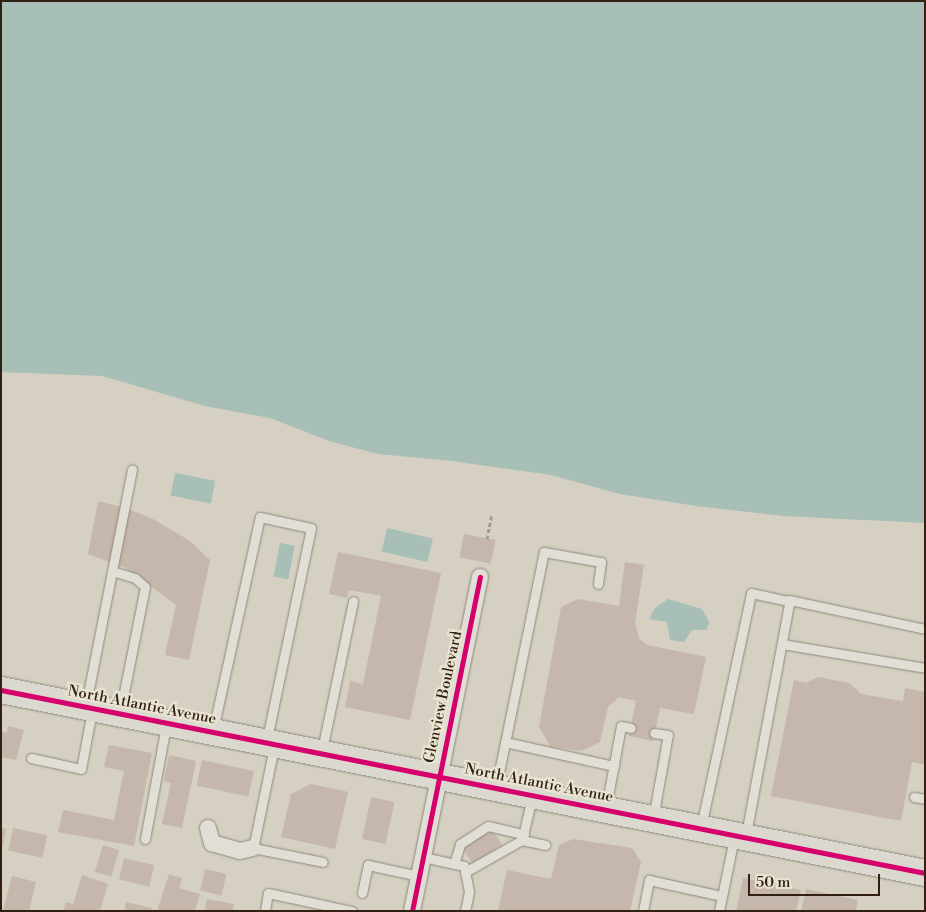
<!DOCTYPE html>
<html>
<head>
<meta charset="utf-8">
<style>
	body { margin:0 }
	#map { position:relative; width:926px; height:912px; overflow:hidden; background:#d5d0c1; font-family:"Libre Bodoni",serif }
	div>[style] { position:absolute }
	.water>* { inset:0; background:#a7bfb7; transform-origin:0 0 }
	.building>* { inset:0; background:#c5b7ab; transform-origin:0 0 }
	.path>* { height:3px; margin-top:-1.5px; transform-origin:0; background:repeating-linear-gradient(90deg,#a19d96 0 4px,transparent 0 6.5px) }
	.roads { filter:drop-shadow(0 0 1px #8d887e) drop-shadow(0 0 1px #8d887e) }
	.service>* { height:9px; margin:-4.5px; padding:0 4.5px; transform-origin:4.5px; border-radius:4.5px; background:#e0ded5 }
	.minor>* { height:16px; margin:-8px; padding:0 8px; transform-origin:8px; border-radius:8px; background:#e0ded5 }
	.primary>* { height:26px; margin:-13px; padding:0 13px; transform-origin:13px; border-radius:13px; background:#dad8cf }
	.cycleway>* { height:5px; margin:-2.5px; padding:0 2.5px; transform-origin:2.5px; border-radius:2.5px; background:#d6006c }
	span { translate:-50% -50%; white-space:nowrap; text-align:center; line-height:1.15; -webkit-text-stroke:4.5px #e9e4d2; paint-order:stroke }
	.street-label { font-size:15px; color:#322013 }
	.frame { position:absolute; inset:0; border:2px solid #322013; pointer-events:none }
	.scale { position:absolute; left:748px; top:874px; width:132px; height:22px; box-sizing:border-box; border:2px solid #322013; border-top:0; padding-left:6px; font-size:15px; line-height:18px; white-space:nowrap; color:#322013; -webkit-text-stroke:4px #e9e4d2; paint-order:stroke }
</style>
</head>
<body>
<div id="map">
	<div class="water">
		<i style="clip-path:polygon(1px 1px,925px 1px,925px 523px,783px 516px,696px 506px,620px 494px,551px 475px,452px 461px,378px 454px,329px 441px,270px 418px,205px 406px,102px 376px,1px 372px)"></i>
		<i style="left:175px;top:473px;width:41px;height:23px;rotate:11deg"></i>
		<i style="left:387px;top:528px;width:47px;height:24px;rotate:13deg"></i>
		<i style="left:280px;top:543px;width:15px;height:34px;rotate:11deg"></i>
		<i style="clip-path:polygon(668px 599px,702px 609px,709px 622px,707px 630px,692px 630px,684px 642px,670px 640px,667px 622px,649px 619px,655px 608px)"></i>
	</div>
	<div class="building">
		<i style="clip-path:polygon(98px 501px,126px 508px,153px 519px,190px 541px,210px 560px,189px 660px,165px 655px,176px 605px,126px 568px,88px 554px)"></i>
		<i style="left:464px;top:534px;width:32px;height:24px;rotate:11deg"></i>
		<i style="clip-path:polygon(338px 552px,441px 573px,410px 720px,345px 707px,350px 681px,363px 684px,381px 596px,349px 590px,347px 598px,329px 594px)"></i>
		<i style="clip-path:polygon(625px 562px,644px 565px,635px 623px,639px 638px,647px 645px,706px 657px,694px 714px,660px 708px,653px 741px,629px 736px,636px 701px,619px 697px,608px 707px,600px 742px,581px 751px,550px 746px,539px 727px,561px 607px,578px 599px,619px 606px)"></i>
		<i style="clip-path:polygon(818px 677px,849px 683px,861px 694px,903px 701px,905px 688px,925px 692px,925px 765px,912px 762px,901px 821px,771px 796px,794px 680px,806px 683px)"></i>
		<i style="clip-path:polygon(8px 726px,24px 730px,16px 760px,1px 757px,1px 731px,7px 733px)"></i>
		<i style="clip-path:polygon(109px 745px,152px 753px,134px 846px,58px 832px,63px 810px,114px 820px,124px 771px,104px 767px)"></i>
		<i style="clip-path:polygon(169px 755px,196px 761px,182px 828px,162px 824px,171px 783px,164px 781px)"></i>
		<i style="left:202px;top:760px;width:53px;height:26px;rotate:12deg"></i>
		<i style="clip-path:polygon(311px 784px,348px 792px,335px 849px,281px 837px,291px 794px)"></i>
		<i style="left:371px;top:797px;width:24px;height:43px;rotate:12deg"></i>
		<i style="clip-path:polygon(1px 828px,6px 829px,2px 849px,1px 849px)"></i>
		<i style="left:13px;top:828px;width:35px;height:23px;rotate:12deg"></i>
		<i style="left:492px;top:829px;width:19px;height:35px;rotate:58deg"></i>
		<i style="clip-path:polygon(573px 839px,632px 848px,641px 862px,630px 911px,498px 911px,507px 870px,551px 879px,559px 845px)"></i>
		<i style="left:103px;top:845px;width:17px;height:28px;rotate:17deg"></i>
		<i style="left:124px;top:858px;width:31px;height:22px;rotate:13deg"></i>
		<i style="left:205px;top:869px;width:22px;height:22px;rotate:13deg"></i>
		<i style="clip-path:polygon(169px 874px,182px 878px,179px 888px,200px 894px,195px 911px,157px 911px)"></i>
		<i style="clip-path:polygon(82px 875px,108px 884px,100px 911px,63px 911px,66px 902px,73px 904px)"></i>
		<i style="clip-path:polygon(12px 876px,36px 882px,29px 911px,3px 911px)"></i>
		<i style="clip-path:polygon(743px 878px,801px 890px,796px 911px,736px 911px)"></i>
		<i style="clip-path:polygon(806px 889px,858px 900px,856px 911px,801px 911px)"></i>
		<i style="clip-path:polygon(207px 899px,234px 904px,233px 911px,204px 911px)"></i>
		<i style="clip-path:polygon(126px 902px,152px 908px,151px 911px,124px 911px)"></i>
	</div>
	<div class="path">
		<i style="left:487px;top:539px;width:25px;rotate:-79deg"></i>
	</div>
	<div class="roads">
		<div class="service">
			<i style="left:112px;top:571px;width:24px;rotate:17deg"></i>
			<i style="left:135px;top:578px;width:13px;rotate:42deg"></i>
			<i style="left:145px;top:587px;width:127px;rotate:101.3deg"></i>
			<i style="left:782px;top:644px;width:145px;rotate:9.5deg"></i>
			<i style="left:86px;top:704px;width:239px;rotate:-78.9deg"></i>
			<i style="left:213px;top:730px;width:218px;rotate:-77.6deg"></i>
			<i style="left:260px;top:517px;width:52px;rotate:12.2deg"></i>
			<i style="left:311px;top:528px;width:216px;rotate:101.8deg"></i>
			<i style="left:505px;top:742px;width:112px;rotate:12.4deg"></i>
			<i style="left:274px;top:747px;width:103px;rotate:101.7deg"></i>
			<i style="left:253px;top:848px;width:71px;rotate:11.3deg"></i>
			<i style="left:322px;top:750px;width:152px;rotate:-78.2deg"></i>
			<i style="left:31px;top:758px;width:51px;rotate:12.4deg"></i>
			<i style="left:81px;top:769px;width:59px;rotate:-79.3deg"></i>
			<i style="left:496px;top:787px;width:240px;rotate:-78.5deg"></i>
			<i style="left:544px;top:552px;width:58px;rotate:10deg"></i>
			<i style="left:601px;top:562px;width:22px;rotate:98deg"></i>
			<i style="left:914px;top:797px;width:11px;rotate:10deg"></i>
			<i style="left:606px;top:807px;width:82px;rotate:-79.5deg"></i>
			<i style="left:621px;top:726px;width:10px;rotate:11deg"></i>
			<i style="left:653px;top:818px;width:84px;rotate:-79.8deg"></i>
			<i style="left:668px;top:735px;width:14px;rotate:-172deg"></i>
			<i style="left:701px;top:827px;width:239px;rotate:-77.9deg"></i>
			<i style="left:751px;top:593px;width:40px;rotate:12deg"></i>
			<i style="left:746px;top:834px;width:238px;rotate:-79.4deg"></i>
			<i style="left:790px;top:600px;width:138px;rotate:12.1deg"></i>
			<i style="left:145px;top:839px;width:115px;rotate:-79.5deg"></i>
			<i style="left:522px;top:840px;width:24px;rotate:12deg"></i>
			<i style="left:423px;top:857px;width:42px;rotate:12.4deg"></i>
			<i style="left:464px;top:866px;width:26px;rotate:79deg"></i>
			<i style="left:469px;top:892px;width:19px;rotate:102deg"></i>
			<i style="left:454px;top:864px;width:21px;rotate:-73deg"></i>
			<i style="left:460px;top:844px;width:33px;rotate:-33deg"></i>
			<i style="left:488px;top:826px;width:37px;rotate:13deg"></i>
			<i style="left:465px;top:872px;width:65px;rotate:-29.3deg"></i>
			<i style="left:522px;top:840px;width:44px;rotate:-76.9deg"></i>
			<i style="left:362px;top:893px;width:29px;rotate:-78deg"></i>
			<i style="left:368px;top:865px;width:52px;rotate:12.2deg"></i>
			<i style="left:265px;top:911px;width:18px;rotate:-81deg"></i>
			<i style="left:268px;top:893px;width:86px;rotate:12.1deg"></i>
			<i style="left:643px;top:911px;width:32px;rotate:-79deg"></i>
			<i style="left:649px;top:880px;width:75px;rotate:12.4deg"></i>
			<i style="left:719px;top:911px;width:75px;rotate:-78.4deg"></i>
		</div>
		<div class="minor">
			<i style="left:208px;top:828px;width:16px;rotate:75deg"></i>
			<i style="left:212px;top:843px;width:29px;rotate:16deg"></i>
			<i style="left:240px;top:851px;width:13px;rotate:-13deg"></i>
			<i style="left:412px;top:911px;width:341px;rotate:-78.5deg"></i>
		</div>
		<div class="primary">
			<i style="left:1px;top:690px;width:942px;rotate:11.2deg"></i>
		</div>
	</div>
	<div class="cycleway">
		<i style="left:1px;top:690px;width:942px;rotate:11.2deg"></i>
		<i style="left:412px;top:911px;width:341px;rotate:-78.5deg"></i>
	</div>
	<div class="street-label">
		<span style="left:443px;top:697px;rotate:-78deg">Glenview Boulevard</span>
		<span style="left:142px;top:705px;rotate:11deg">North Atlantic Avenue</span>
		<span style="left:539px;top:783px;rotate:11deg">North Atlantic Avenue</span>
	</div>
	<div class="frame"></div>
	<div class="scale">50 m</div>
</div>
</body>
</html>
